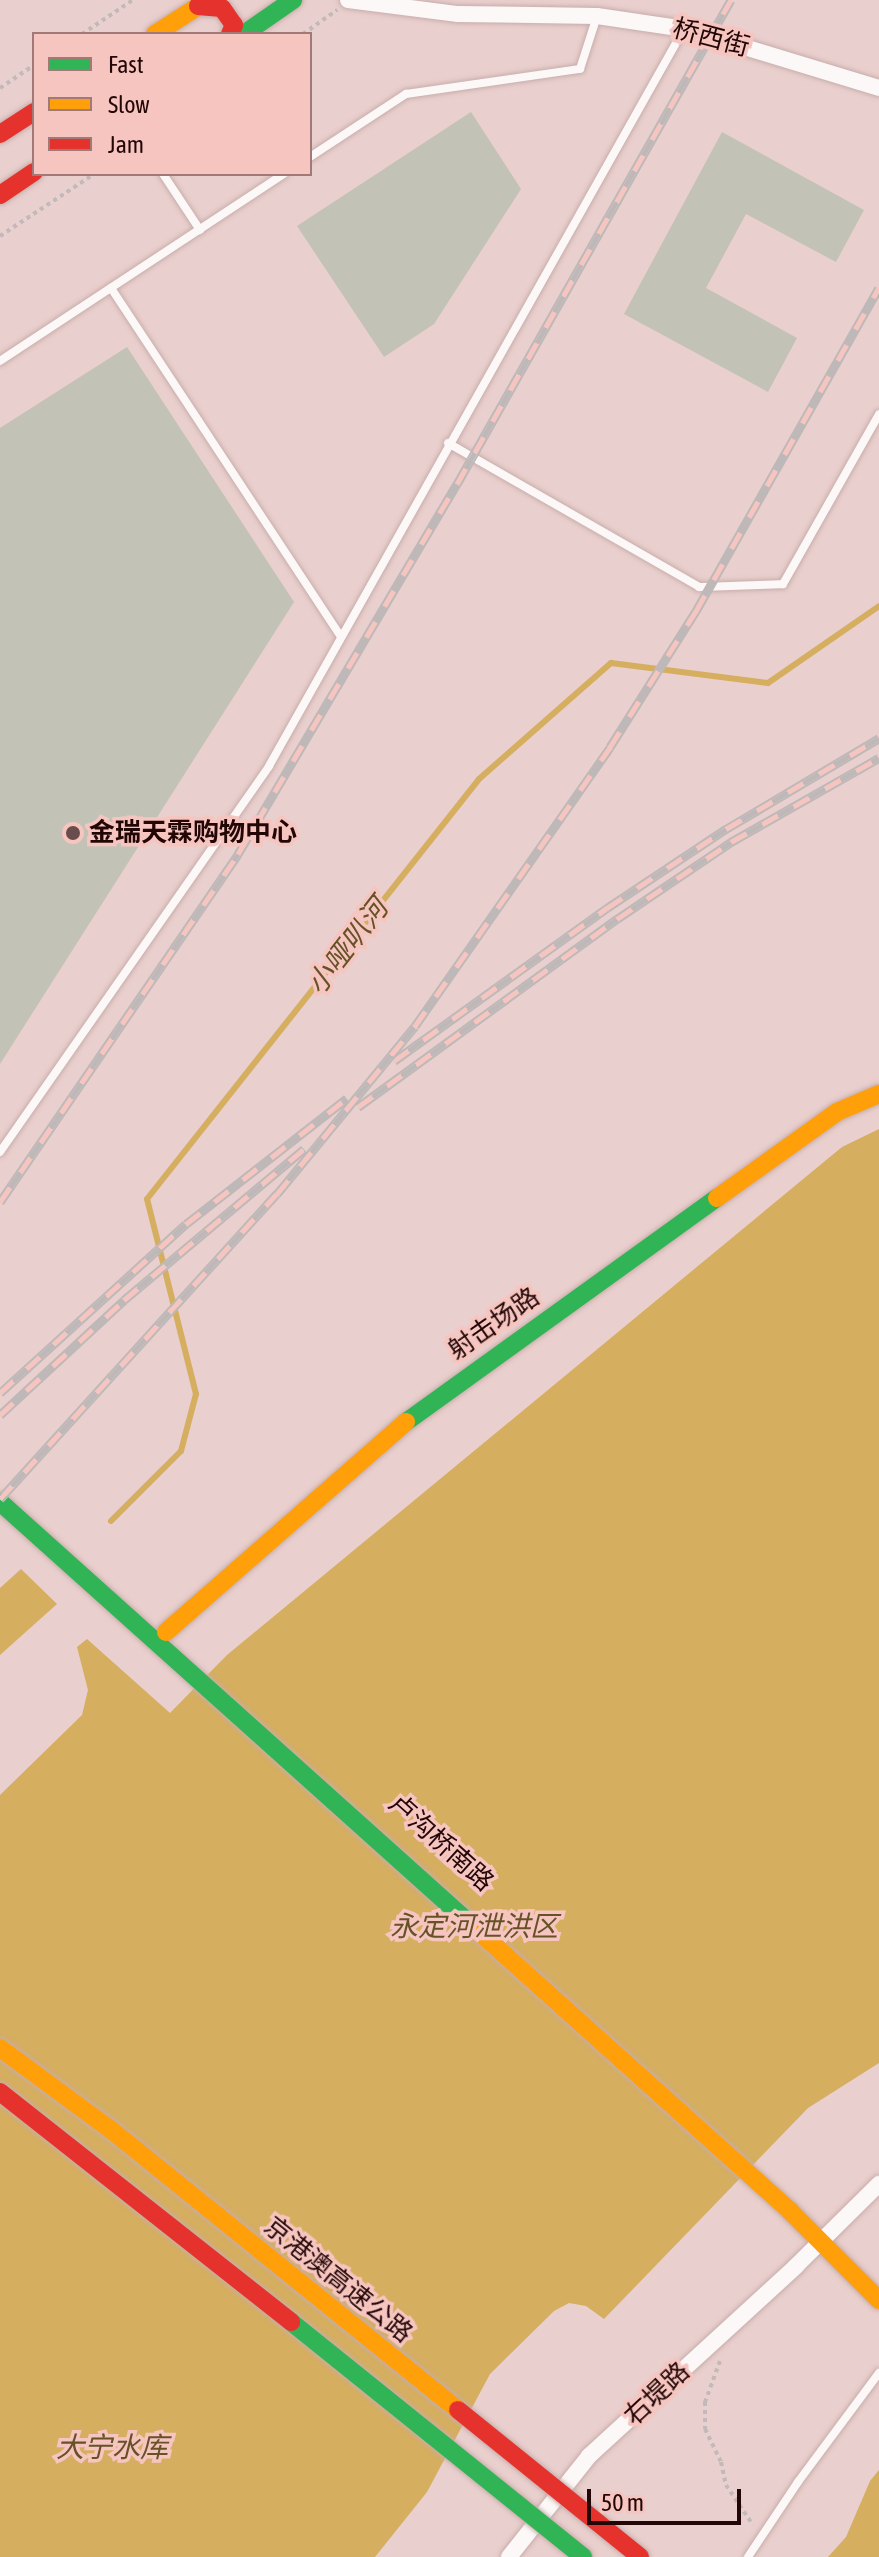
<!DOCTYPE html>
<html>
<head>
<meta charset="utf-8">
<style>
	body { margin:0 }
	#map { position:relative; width:879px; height:2557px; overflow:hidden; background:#e9cfcd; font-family:"Asap Condensed","Noto Sans SC",sans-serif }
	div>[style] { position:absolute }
	.water>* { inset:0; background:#d5ae60 }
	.stream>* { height:6px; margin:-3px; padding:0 3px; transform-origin:3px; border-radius:3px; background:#d5ae60 }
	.building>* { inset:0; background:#c3c2b7 }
	.path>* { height:4px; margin-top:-2px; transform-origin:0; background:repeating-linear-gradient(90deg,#c3b9b8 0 4px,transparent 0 8px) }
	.roads { filter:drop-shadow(0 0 2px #c7adab) drop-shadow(0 0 2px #c7adab) }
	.lane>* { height:8px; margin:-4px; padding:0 4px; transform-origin:4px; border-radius:4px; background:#fcf8f8 }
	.street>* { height:16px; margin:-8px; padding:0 8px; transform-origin:8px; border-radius:8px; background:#fcf8f8 }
	.fast>* { height:18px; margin:-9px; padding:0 9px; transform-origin:9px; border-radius:9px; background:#30b455 }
	.slow>* { height:18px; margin:-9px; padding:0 9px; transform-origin:9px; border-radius:9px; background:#ff9f0a }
	.jam>* { height:18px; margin:-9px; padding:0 9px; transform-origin:9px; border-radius:9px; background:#e5322d }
	.rail>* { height:9px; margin-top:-4.5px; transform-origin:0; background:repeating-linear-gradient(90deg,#f6c5c0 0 18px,#bfb8b8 0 36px); box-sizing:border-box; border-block:2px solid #bfb8b8 }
	.bridges { filter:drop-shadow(0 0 2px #c7adab) drop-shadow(0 0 2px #c7adab) }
	.fast-bridge>* { height:18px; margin:-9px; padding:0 9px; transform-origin:9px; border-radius:9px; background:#30b455 }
	.slow-bridge>* { height:18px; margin:-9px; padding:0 9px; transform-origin:9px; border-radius:9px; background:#ff9f0a }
	.jam-bridge>* { height:18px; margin:-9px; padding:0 9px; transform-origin:9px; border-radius:9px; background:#e5322d }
	.dots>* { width:22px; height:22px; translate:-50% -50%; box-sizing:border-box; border:4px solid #f6c5c0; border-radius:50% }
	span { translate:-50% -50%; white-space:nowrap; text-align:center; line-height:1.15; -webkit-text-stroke:7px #f6c5c0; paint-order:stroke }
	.street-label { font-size:26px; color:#220706 }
	.poi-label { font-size:26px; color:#220706; font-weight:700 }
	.left { translate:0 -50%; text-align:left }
	.water-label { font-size:28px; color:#655227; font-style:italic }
	.legend { position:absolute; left:32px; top:32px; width:280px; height:144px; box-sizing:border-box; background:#f6c5c0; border:2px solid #a17976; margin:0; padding:10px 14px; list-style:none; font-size:24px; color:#220706 }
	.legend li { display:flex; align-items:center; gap:16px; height:40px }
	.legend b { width:40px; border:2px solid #a17976 }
	.scale { position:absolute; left:587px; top:2489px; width:154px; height:36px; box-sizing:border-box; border:4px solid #220706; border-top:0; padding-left:10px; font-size:24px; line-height:28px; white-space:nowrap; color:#220706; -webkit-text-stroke:6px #f6c5c0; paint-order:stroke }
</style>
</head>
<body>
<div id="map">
	<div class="water">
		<i style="clip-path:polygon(879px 1129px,879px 2063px,808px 2108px,604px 2319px,586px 2306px,569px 2303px,554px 2311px,490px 2374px,427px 2492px,375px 2557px,0 2557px,0 1795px,82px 1715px,88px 1690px,77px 1647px,87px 1639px,170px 1713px,227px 1655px,842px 1147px)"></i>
		<i style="clip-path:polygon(21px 1569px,57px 1604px,0 1655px,0 1588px)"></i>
		<i style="clip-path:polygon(879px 2470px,879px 2557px,828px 2557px,846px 2537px,870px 2481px)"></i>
	</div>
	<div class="stream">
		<i style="left:111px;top:1521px;width:99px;rotate:-45deg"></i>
		<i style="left:181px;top:1451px;width:59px;rotate:-75.3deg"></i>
		<i style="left:196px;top:1394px;width:201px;rotate:-104.1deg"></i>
		<i style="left:147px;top:1199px;width:535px;rotate:-51.67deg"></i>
		<i style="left:479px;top:779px;width:176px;rotate:-41.3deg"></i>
		<i style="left:611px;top:663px;width:158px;rotate:7.3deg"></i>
		<i style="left:768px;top:683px;width:135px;rotate:-34.7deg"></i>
	</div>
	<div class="building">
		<i style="clip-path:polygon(471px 112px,521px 189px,434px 324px,384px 357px,297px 226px)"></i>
		<i style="clip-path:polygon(722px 132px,864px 210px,836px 262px,746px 214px,706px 288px,797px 338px,768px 392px,624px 314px)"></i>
		<i style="clip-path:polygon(127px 347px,294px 602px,0 1064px,0 428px)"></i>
	</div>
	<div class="path">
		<i style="left:82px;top:34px;width:61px;rotate:-33.7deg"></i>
		<i style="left:303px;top:34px;width:42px;rotate:-35.2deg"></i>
		<i style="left:0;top:88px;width:41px;rotate:-34.1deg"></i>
		<i style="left:0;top:236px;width:113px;rotate:-33.4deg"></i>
		<i style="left:720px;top:2361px;width:44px;rotate:110.1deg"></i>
		<i style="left:705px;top:2402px;width:27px;rotate:90deg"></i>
		<i style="left:705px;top:2429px;width:37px;rotate:64deg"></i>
		<i style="left:721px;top:2462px;width:24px;rotate:78deg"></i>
		<i style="left:726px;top:2485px;width:48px;rotate:56deg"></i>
	</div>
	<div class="roads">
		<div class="lane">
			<i style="left:310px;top:157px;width:115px;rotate:-33.3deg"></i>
			<i style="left:406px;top:94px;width:176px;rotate:-8.2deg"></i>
			<i style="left:580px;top:69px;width:56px;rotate:-72.2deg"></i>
			<i style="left:163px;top:174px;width:67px;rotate:56.5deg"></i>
			<i style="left:111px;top:288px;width:416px;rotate:56.6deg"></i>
			<i style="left:0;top:361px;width:340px;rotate:-33.4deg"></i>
			<i style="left:448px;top:443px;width:289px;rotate:29.8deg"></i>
			<i style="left:699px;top:587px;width:84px;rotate:-2deg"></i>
			<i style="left:783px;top:584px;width:195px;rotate:-60.5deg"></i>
			<i style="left:0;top:1152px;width:470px;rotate:-55.1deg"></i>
			<i style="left:269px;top:766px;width:846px;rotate:-60.62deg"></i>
			<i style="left:748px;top:2557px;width:90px;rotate:-56.3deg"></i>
			<i style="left:798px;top:2482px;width:136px;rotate:-53.4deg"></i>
		</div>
		<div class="street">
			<i style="left:348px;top:0;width:111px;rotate:7.3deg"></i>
			<i style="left:458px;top:14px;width:139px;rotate:0.8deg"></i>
			<i style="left:597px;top:16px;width:89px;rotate:8.4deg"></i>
			<i style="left:685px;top:29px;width:203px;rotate:16.9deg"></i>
			<i style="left:509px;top:2557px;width:129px;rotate:-51.6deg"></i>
			<i style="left:589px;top:2456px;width:281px;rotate:-42.5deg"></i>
			<i style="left:796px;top:2266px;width:117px;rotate:-44.7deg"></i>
		</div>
		<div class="fast">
			<i style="left:244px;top:34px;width:60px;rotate:-34.8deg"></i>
			<i style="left:406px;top:1422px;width:383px;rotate:-35.8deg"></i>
			<i style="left:0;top:1502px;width:639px;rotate:41.89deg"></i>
		</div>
		<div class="slow">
			<i style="left:155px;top:34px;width:63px;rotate:-32.7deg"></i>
			<i style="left:717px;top:1198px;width:148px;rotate:-35.6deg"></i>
			<i style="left:837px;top:1112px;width:46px;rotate:-23.2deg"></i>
			<i style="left:166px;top:1632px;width:319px;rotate:-41.2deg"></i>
			<i style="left:476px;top:1929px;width:422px;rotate:41.9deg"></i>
			<i style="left:790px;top:2211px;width:126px;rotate:45deg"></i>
		</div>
		<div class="jam">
			<i style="left:198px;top:6px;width:24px;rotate:5deg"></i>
			<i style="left:222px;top:8px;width:21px;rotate:55deg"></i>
			<i style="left:234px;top:25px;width:10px;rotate:114deg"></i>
			<i style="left:0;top:134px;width:40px;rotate:-32.9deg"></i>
			<i style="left:0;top:195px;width:41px;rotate:-34.1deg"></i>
		</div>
	</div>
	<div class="rail">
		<i style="left:394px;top:1061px;width:262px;rotate:-35.7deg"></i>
		<i style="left:607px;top:908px;width:143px;rotate:-33.6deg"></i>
		<i style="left:726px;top:829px;width:178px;rotate:-30.7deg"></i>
		<i style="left:358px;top:1107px;width:320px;rotate:-36deg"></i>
		<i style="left:617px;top:919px;width:138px;rotate:-34deg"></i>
		<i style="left:731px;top:842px;width:170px;rotate:-29.6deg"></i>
		<i style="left:0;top:1202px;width:422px;rotate:-55.6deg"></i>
		<i style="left:238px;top:854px;width:430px;rotate:-59.4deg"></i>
		<i style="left:457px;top:484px;width:556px;rotate:-60.49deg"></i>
		<i style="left:0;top:1393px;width:251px;rotate:-42.3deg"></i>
		<i style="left:186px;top:1224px;width:204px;rotate:-38deg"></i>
		<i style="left:0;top:1415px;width:169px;rotate:-42.8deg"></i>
		<i style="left:124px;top:1300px;width:235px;rotate:-40deg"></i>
		<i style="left:0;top:1499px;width:412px;rotate:-47.8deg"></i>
		<i style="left:277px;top:1194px;width:217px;rotate:-50.6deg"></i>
		<i style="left:415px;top:1026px;width:340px;rotate:-55deg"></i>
		<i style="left:610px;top:747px;width:161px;rotate:-57.7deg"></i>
		<i style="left:696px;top:611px;width:371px;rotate:-60.5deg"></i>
	</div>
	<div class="bridges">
		<div class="fast-bridge">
			<i style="left:291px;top:2322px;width:375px;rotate:38.8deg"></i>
		</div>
		<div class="slow-bridge">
			<i style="left:0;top:2048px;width:137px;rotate:36.4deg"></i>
			<i style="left:110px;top:2129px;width:447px;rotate:38.9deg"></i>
		</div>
		<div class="jam-bridge">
			<i style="left:0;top:2092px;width:371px;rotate:38.3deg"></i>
			<i style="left:458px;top:2410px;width:234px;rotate:38.9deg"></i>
		</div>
	</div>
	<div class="dots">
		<i style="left:73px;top:833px;background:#684d4c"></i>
	</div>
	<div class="street-label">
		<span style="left:711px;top:38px;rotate:15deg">桥西街</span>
		<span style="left:494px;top:1324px;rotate:-35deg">射击场路</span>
		<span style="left:441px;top:1843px;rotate:42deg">卢沟桥南路</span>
		<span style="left:338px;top:2280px;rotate:39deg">京港澳高速公路</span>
		<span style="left:657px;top:2394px;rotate:-43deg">右堤路</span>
	</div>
	<div class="poi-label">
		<span class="left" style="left:89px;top:833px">金瑞天霖购物中心</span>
	</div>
	<div class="water-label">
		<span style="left:347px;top:946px;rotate:-52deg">小哑叭河</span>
		<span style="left:474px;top:1926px">永定河泄洪区</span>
		<span style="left:112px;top:2447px">大宁水库</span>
	</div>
	<ul class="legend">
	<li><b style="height:10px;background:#30b455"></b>Fast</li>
	<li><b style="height:10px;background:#ff9f0a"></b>Slow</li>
	<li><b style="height:10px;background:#e5322d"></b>Jam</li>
	</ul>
	<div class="scale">50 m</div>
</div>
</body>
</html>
